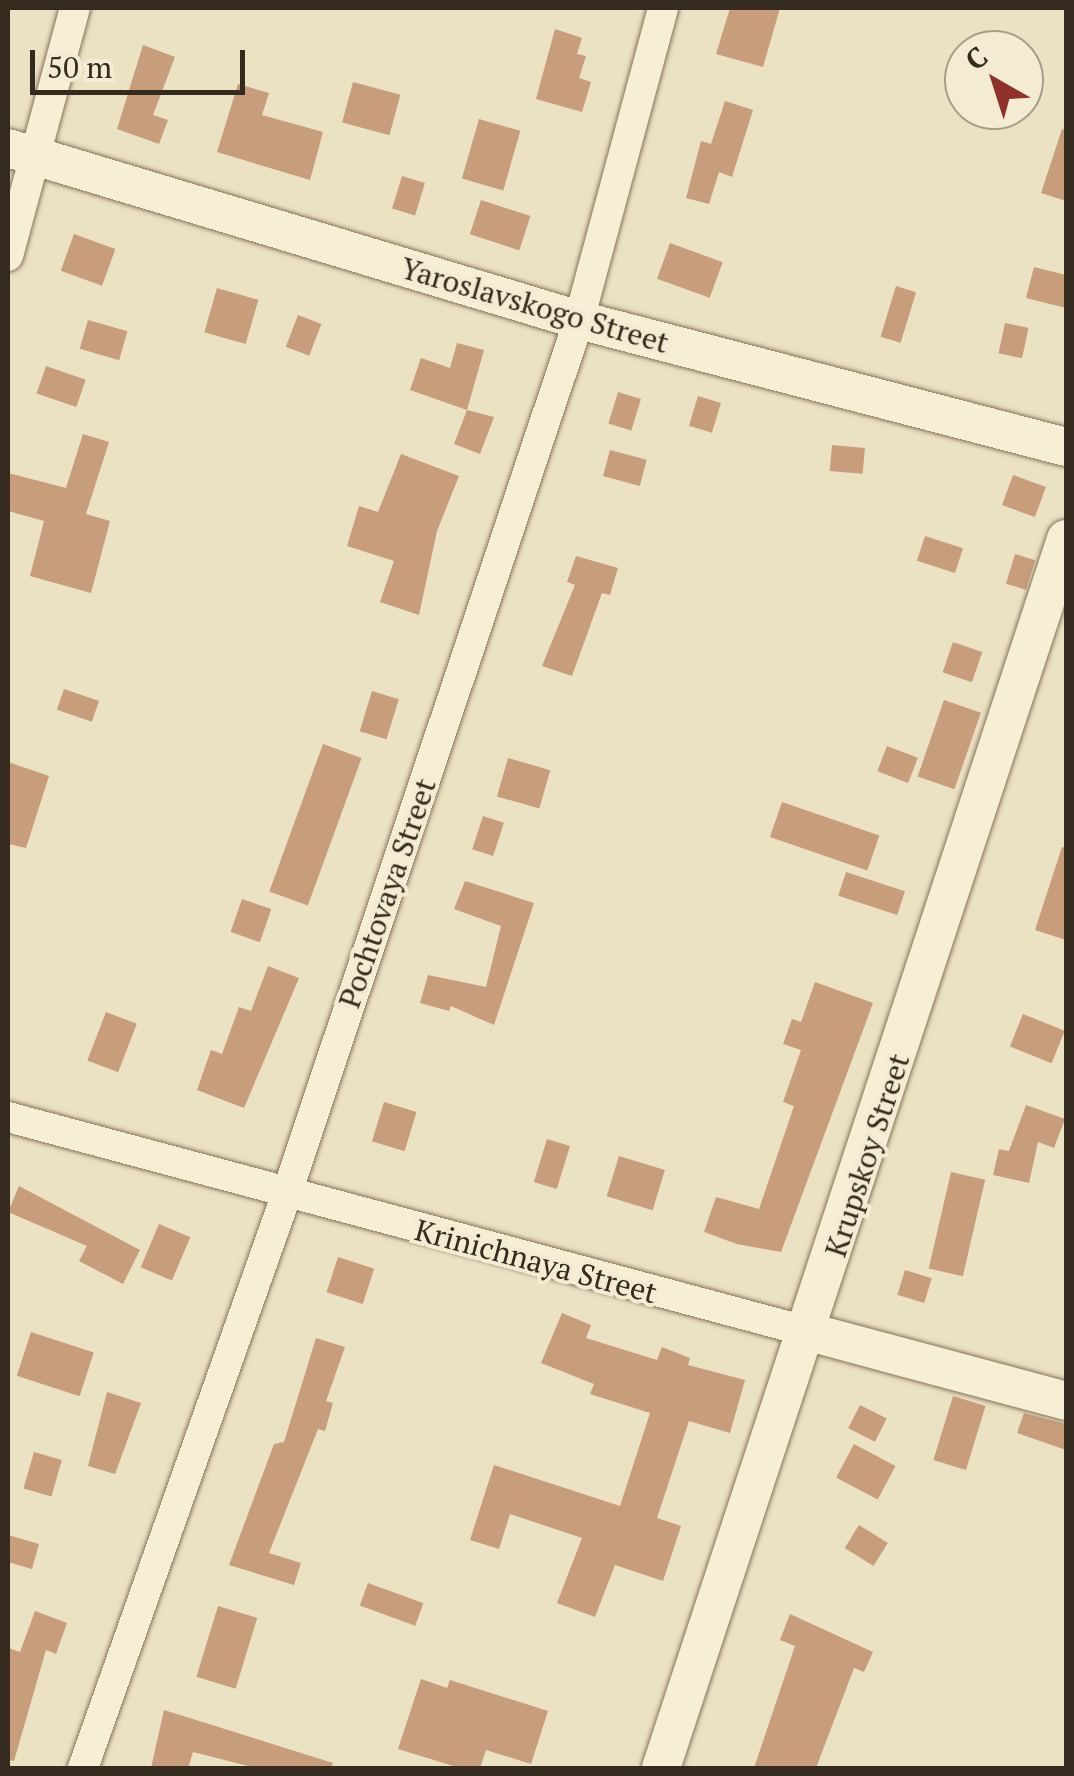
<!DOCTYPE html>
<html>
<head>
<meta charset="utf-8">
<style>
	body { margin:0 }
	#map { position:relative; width:1074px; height:1776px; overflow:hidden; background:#ebe1c3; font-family:"PT Serif",serif }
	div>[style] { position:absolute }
	.building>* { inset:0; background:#c89d7b; transform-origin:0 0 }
	.roads { filter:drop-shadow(0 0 2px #85735b) drop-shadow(0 0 2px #85735b) }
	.minor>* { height:30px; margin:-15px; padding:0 15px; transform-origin:15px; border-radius:15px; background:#f7eed6 }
	.tertiary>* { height:38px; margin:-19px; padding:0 19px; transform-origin:19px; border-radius:19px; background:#f7eed6 }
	span { translate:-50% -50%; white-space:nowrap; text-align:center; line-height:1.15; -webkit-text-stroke:8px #f3ebd2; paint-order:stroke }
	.street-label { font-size:30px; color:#352a1e }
	.frame { position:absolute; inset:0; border:10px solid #352a1e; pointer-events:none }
	.north { position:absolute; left:944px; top:30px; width:100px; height:100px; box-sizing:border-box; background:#f3ebd2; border:2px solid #a79e8a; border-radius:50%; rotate:321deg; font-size:28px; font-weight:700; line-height:40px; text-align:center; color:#352a1e }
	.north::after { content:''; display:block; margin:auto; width:35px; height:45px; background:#90312e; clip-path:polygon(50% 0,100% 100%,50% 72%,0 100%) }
	.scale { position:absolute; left:30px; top:50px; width:215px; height:45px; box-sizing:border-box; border:5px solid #352a1e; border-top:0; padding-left:12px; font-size:30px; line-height:35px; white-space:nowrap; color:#352a1e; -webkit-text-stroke:8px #f3ebd2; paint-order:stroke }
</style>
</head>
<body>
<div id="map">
	<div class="building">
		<i style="clip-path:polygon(730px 8px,780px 8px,763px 67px,716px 54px)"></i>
		<i style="clip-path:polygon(555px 29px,582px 38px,577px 54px,586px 56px,579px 78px,591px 82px,582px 112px,536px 99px)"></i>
		<i style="clip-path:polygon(143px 45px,175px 57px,153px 115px,168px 120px,159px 144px,117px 129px)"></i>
		<i style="left:353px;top:82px;width:49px;height:42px;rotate:15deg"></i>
		<i style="clip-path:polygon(238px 84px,269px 93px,262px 115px,323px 132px,310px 180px,217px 152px)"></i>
		<i style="clip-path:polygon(725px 101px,753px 110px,732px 177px,719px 172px,709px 204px,686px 198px,701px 141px,711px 144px)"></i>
		<i style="left:479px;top:119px;width:43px;height:62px;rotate:16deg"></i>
		<i style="clip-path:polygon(1062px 129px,1066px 130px,1066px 201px,1041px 193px)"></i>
		<i style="left:402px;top:176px;width:24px;height:34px;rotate:17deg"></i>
		<i style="left:481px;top:200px;width:52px;height:36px;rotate:18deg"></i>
		<i style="left:74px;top:234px;width:44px;height:39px;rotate:20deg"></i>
		<i style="left:670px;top:243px;width:56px;height:38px;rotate:20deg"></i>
		<i style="clip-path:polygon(1034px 267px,1066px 275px,1066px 308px,1026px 298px)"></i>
		<i style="left:896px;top:286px;width:21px;height:53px;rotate:17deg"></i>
		<i style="left:217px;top:288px;width:43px;height:46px;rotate:16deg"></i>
		<i style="left:298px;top:315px;width:25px;height:34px;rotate:21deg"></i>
		<i style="left:88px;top:320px;width:41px;height:30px;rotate:16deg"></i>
		<i style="left:1005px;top:323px;width:24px;height:31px;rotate:12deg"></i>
		<i style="clip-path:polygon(457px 343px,484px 350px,467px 410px,494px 417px,480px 454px,454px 444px,467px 410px,410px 390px,421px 358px,450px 368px)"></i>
		<i style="left:46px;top:366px;width:42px;height:29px;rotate:19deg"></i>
		<i style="left:618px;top:392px;width:24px;height:33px;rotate:17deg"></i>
		<i style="left:698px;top:396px;width:24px;height:31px;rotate:17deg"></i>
		<i style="clip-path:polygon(83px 434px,109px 442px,86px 514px,110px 521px,91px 593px,30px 576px,44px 521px,8px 511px,8px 473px,66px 488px)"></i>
		<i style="left:832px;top:445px;width:33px;height:26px;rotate:5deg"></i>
		<i style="left:610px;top:450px;width:38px;height:27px;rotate:15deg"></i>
		<i style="clip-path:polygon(401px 454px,459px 476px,437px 531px,419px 615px,380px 602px,394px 561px,347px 546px,359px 506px,378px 512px)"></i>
		<i style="left:1013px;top:475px;width:35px;height:32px;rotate:20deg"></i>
		<i style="left:925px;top:536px;width:40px;height:26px;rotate:18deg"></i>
		<i style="left:1015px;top:554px;width:21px;height:31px;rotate:17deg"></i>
		<i style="clip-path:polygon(576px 556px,618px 568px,610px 595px,602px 593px,572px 676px,542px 666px,575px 585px,567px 582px)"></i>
		<i style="left:953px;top:642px;width:31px;height:32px;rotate:19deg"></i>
		<i style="left:64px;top:689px;width:37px;height:22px;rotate:19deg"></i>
		<i style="left:372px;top:691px;width:28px;height:42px;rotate:17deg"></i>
		<i style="left:944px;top:700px;width:39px;height:81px;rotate:19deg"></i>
		<i style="left:323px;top:744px;width:41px;height:157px;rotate:20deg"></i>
		<i style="left:887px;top:746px;width:33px;height:27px;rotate:21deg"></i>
		<i style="left:508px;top:758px;width:44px;height:40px;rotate:16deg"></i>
		<i style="clip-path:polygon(8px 762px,49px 776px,26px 848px,8px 844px)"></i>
		<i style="left:782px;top:802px;width:103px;height:37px;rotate:19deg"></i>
		<i style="left:483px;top:816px;width:22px;height:35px;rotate:18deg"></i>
		<i style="clip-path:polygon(1062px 847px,1066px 848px,1066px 940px,1035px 930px)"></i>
		<i style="left:846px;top:872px;width:62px;height:25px;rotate:18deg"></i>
		<i style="clip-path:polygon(465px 881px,534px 903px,494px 1025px,451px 1006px,449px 1011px,420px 1003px,428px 975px,486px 987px,501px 926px,454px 909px)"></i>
		<i style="left:242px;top:899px;width:31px;height:35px;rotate:19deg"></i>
		<i style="clip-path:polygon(268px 966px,299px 978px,244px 1108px,197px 1090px,211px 1050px,222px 1054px,239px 1007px,251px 1011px)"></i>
		<i style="clip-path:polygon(815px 982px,873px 1003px,781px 1252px,737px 1244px,704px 1232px,716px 1197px,759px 1209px,794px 1106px,783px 1102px,801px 1050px,783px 1044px,792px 1019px,801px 1022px)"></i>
		<i style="left:106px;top:1012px;width:33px;height:52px;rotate:21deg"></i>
		<i style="left:1023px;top:1014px;width:45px;height:35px;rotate:22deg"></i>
		<i style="left:384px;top:1102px;width:34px;height:41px;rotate:17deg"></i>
		<i style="clip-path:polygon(1026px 1105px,1065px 1119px,1054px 1148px,1038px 1142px,1029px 1183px,993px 1175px,999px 1149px,1009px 1151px)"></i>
		<i style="left:547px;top:1139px;width:24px;height:45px;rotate:17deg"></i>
		<i style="left:619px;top:1156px;width:48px;height:42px;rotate:17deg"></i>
		<i style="left:951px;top:1172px;width:35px;height:99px;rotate:13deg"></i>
		<i style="clip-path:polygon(19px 1186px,140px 1250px,123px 1284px,79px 1261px,87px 1246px,8px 1212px)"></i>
		<i style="left:159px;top:1224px;width:34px;height:47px;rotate:23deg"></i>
		<i style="left:338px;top:1257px;width:38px;height:37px;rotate:18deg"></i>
		<i style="left:905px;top:1270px;width:28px;height:26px;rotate:17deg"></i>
		<i style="clip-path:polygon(562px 1313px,591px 1325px,586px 1338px,657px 1360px,662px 1347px,690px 1358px,688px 1365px,745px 1380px,730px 1433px,689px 1421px,657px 1518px,681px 1526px,663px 1581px,615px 1565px,595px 1617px,557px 1603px,582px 1538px,510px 1514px,499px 1549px,470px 1540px,494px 1465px,620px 1506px,650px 1413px,590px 1394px,594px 1384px,541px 1363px)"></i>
		<i style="left:31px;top:1332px;width:66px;height:46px;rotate:18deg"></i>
		<i style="clip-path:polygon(316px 1338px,345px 1347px,326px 1401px,333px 1403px,325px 1431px,318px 1429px,269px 1553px,301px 1563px,294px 1585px,229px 1565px,274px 1444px,284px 1442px)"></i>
		<i style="clip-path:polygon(107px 1392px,141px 1403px,115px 1474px,88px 1466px)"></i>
		<i style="left:953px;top:1396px;width:34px;height:67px;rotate:17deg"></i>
		<i style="left:860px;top:1405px;width:30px;height:26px;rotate:27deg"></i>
		<i style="clip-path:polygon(1024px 1413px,1066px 1424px,1066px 1450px,1017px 1433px)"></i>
		<i style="left:854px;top:1444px;width:47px;height:38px;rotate:28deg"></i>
		<i style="left:34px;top:1452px;width:29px;height:38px;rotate:16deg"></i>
		<i style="left:859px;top:1525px;width:34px;height:27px;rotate:32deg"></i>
		<i style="clip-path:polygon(8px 1535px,39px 1544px,32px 1569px,8px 1562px)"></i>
		<i style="left:368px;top:1583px;width:59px;height:24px;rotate:20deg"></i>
		<i style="left:218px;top:1606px;width:41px;height:74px;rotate:17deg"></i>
		<i style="clip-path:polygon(35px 1611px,67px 1623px,56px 1654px,46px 1650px,14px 1761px,8px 1760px,8px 1648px,20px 1652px)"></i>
		<i style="clip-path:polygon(790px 1614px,873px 1652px,864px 1672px,854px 1668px,816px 1768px,754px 1768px,795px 1646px,780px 1640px)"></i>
		<i style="clip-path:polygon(421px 1679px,447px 1688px,450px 1680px,548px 1711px,531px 1764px,486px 1750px,480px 1768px,460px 1768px,398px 1749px)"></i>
		<i style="clip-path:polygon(164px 1710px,333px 1763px,331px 1768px,248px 1766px,193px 1752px,188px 1768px,151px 1768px)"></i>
	</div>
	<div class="roads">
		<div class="minor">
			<i style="left:8px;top:256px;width:257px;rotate:-74.9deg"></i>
			<i style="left:8px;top:1117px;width:829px;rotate:15.02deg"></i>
			<i style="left:83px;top:1768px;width:607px;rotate:-70.46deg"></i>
			<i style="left:286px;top:1196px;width:924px;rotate:-71.51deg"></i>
			<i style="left:579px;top:320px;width:323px;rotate:-74.9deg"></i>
		</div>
		<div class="tertiary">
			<i style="left:8px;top:148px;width:596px;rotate:16.76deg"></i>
			<i style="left:579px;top:320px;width:503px;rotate:14.62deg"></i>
			<i style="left:809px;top:1332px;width:266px;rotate:15deg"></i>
			<i style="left:661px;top:1768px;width:1294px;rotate:-71.76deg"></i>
		</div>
	</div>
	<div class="street-label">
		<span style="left:535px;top:305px;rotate:16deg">Yaroslavskogo Street</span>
		<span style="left:387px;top:893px;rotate:-71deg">Pochtovaya Street</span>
		<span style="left:867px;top:1155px;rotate:-72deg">Krupskoy Street</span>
		<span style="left:536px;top:1261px;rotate:15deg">Krinichnaya Street</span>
	</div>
	<div class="frame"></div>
	<div class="north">С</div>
	<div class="scale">50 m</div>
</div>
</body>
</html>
